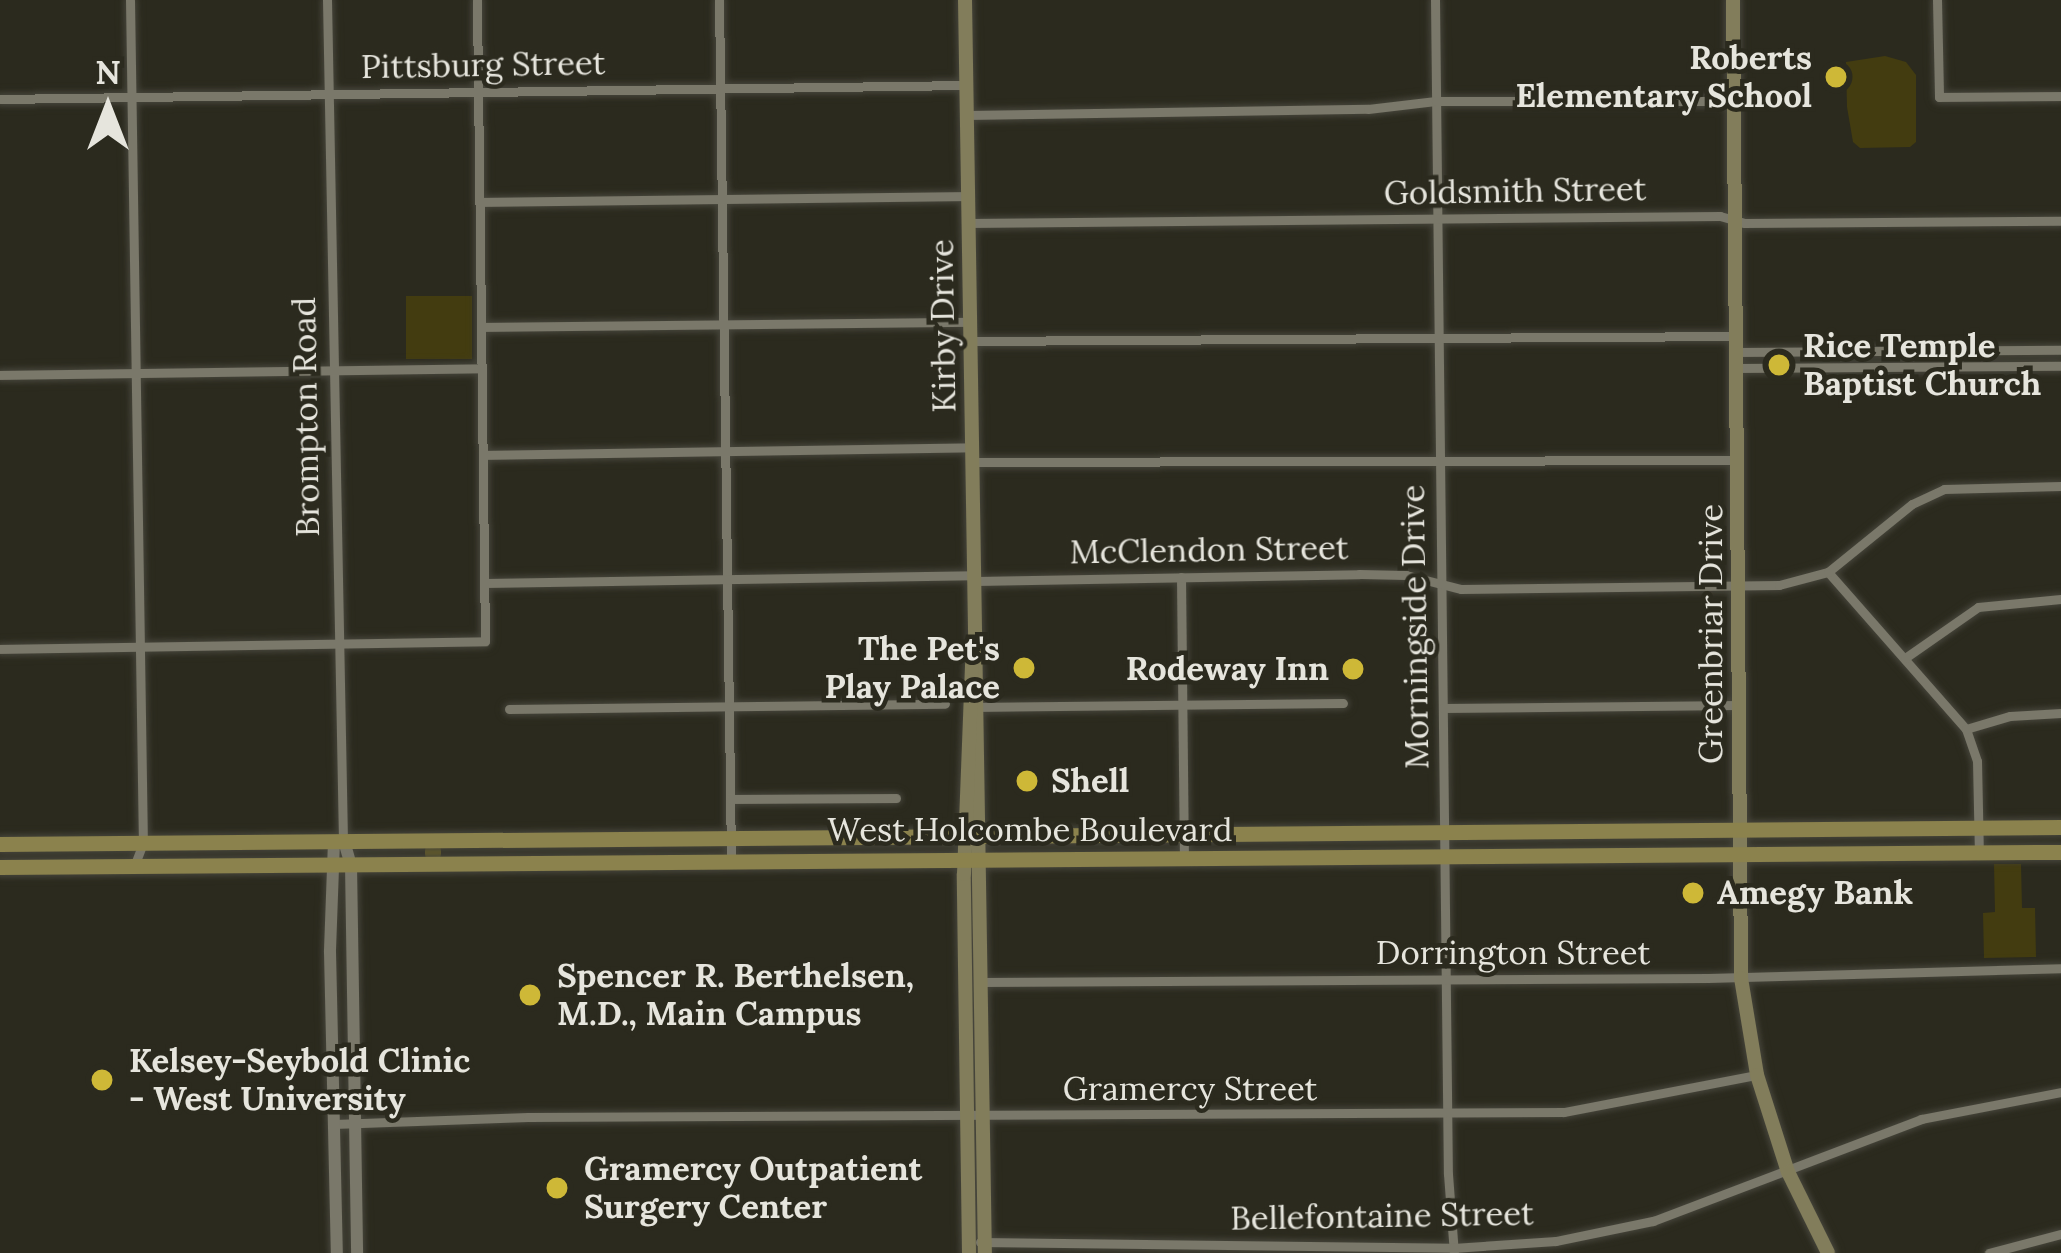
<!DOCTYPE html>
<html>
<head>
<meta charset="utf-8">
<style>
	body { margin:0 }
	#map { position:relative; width:2061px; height:1253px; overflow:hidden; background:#2b2a1e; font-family:Lora,serif }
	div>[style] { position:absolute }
	.green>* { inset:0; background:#433c10; transform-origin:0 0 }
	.river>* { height:16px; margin:-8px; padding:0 8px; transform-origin:8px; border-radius:8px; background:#74681d }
	.roads { filter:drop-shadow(0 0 3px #46453b) drop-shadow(0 0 3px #46453b) }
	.minor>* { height:9px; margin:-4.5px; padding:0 4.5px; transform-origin:4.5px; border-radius:4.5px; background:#7a786a }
	.tertiary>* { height:12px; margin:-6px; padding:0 6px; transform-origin:6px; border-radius:6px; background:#7a786a }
	.secondary>* { height:14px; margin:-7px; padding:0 7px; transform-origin:7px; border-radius:7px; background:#827d5b }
	.primary>* { height:15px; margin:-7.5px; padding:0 7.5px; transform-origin:7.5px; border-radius:7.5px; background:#8b824d }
	.dots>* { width:33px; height:33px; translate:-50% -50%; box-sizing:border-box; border:6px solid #2b2a1e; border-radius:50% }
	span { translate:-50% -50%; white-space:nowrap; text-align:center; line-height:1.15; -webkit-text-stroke:9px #2b2a1e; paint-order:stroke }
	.poi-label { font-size:33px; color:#e6e5dd; font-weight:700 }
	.right { translate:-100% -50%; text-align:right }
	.left { translate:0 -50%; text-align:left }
	.street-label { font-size:33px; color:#e6e5dd }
	.north { position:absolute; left:48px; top:48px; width:120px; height:120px; -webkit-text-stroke:9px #2b2a1e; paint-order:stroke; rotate:0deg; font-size:33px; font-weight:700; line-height:48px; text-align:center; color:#e6e5dd }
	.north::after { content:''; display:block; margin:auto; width:42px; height:54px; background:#e6e5dd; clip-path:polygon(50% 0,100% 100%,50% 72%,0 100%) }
</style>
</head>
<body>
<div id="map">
	<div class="green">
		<i style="clip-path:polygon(1885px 56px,1906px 62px,1916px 75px,1916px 142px,1910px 147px,1860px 148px,1853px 142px,1847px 107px,1846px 62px)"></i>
		<i style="left:472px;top:296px;width:63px;height:66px;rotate:90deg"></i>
		<i style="clip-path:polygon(1994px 864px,2021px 864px,2022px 908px,2035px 908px,2036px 957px,1984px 958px,1983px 913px,1995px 912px)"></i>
	</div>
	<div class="river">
		<i style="left:433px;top:851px;width:3px;rotate:90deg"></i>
	</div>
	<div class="roads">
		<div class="minor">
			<i style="left:130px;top:0;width:843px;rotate:89.12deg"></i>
			<i style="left:143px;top:843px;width:26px;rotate:111deg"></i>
			<i style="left:327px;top:0;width:840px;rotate:88.91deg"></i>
			<i style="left:719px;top:0;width:863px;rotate:89.2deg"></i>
			<i style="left:1435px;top:0;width:1174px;rotate:89.37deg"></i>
			<i style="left:1448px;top:1174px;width:79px;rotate:85.7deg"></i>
			<i style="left:1937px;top:0;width:97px;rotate:88.8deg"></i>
			<i style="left:1939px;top:97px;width:122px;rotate:-0.5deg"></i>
			<i style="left:0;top:99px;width:966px;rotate:-0.83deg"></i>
			<i style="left:967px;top:115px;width:401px;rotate:-0.9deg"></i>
			<i style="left:1368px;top:109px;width:68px;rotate:-6.7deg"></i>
			<i style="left:1436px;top:101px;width:297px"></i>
			<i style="left:480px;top:202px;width:488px;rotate:-0.7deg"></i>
			<i style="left:968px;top:223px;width:752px;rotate:-0.53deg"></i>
			<i style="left:1720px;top:216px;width:25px;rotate:16deg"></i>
			<i style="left:1744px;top:223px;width:317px;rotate:-0.4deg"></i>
			<i style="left:481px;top:327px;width:489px;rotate:-0.6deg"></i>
			<i style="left:970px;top:341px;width:765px;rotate:-0.37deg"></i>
			<i style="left:1736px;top:352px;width:325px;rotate:-0.4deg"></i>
			<i style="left:1736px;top:368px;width:325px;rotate:-0.4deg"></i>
			<i style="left:0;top:375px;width:482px;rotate:-0.8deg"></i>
			<i style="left:483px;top:455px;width:489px;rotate:-0.9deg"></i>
			<i style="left:972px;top:462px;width:765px;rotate:-0.15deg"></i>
			<i style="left:1828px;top:572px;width:209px;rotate:48.7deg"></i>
			<i style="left:1966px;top:729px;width:34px;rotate:71deg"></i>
			<i style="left:1977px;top:761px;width:92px;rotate:88.8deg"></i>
			<i style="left:1181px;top:577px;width:282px;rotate:89.4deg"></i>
			<i style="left:974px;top:581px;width:385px;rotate:-1deg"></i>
			<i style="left:1359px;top:574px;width:47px;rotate:1.2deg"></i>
			<i style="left:1406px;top:575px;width:57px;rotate:14.3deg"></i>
			<i style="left:1461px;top:589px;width:318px;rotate:-0.7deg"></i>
			<i style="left:1779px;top:585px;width:51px;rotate:-14.9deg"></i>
			<i style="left:1828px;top:572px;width:108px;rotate:-39deg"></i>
			<i style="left:1912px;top:504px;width:35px;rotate:-25deg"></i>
			<i style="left:1944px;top:489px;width:117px;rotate:-1.5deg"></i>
			<i style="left:485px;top:583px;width:488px;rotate:-0.9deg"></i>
			<i style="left:0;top:649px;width:485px;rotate:-0.9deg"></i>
			<i style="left:485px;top:641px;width:641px;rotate:-90.72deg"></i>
			<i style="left:1905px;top:658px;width:89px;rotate:-34.9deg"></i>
			<i style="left:1978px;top:607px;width:83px;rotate:-5.5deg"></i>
			<i style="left:971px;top:707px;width:372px;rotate:-0.6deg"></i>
			<i style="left:1443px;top:708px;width:295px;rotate:-0.6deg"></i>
			<i style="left:509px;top:709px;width:436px;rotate:-0.7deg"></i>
			<i style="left:1966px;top:729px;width:46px;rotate:-16.5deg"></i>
			<i style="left:2010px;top:716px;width:51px;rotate:-3.4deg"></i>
			<i style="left:731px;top:799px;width:165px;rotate:-0.3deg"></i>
			<i style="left:981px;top:982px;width:727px;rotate:-0.32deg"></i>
			<i style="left:1708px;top:978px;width:353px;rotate:-1.6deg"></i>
			<i style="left:334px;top:1124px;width:194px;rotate:-2.1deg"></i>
			<i style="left:528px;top:1117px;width:1036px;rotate:-0.28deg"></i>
			<i style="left:1564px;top:1112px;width:197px;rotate:-10.9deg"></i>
			<i style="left:980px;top:1242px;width:473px;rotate:0.7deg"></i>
			<i style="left:1453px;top:1248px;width:103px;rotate:-3.9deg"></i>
			<i style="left:1556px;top:1241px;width:99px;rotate:-11.7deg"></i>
			<i style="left:1653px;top:1221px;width:287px;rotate:-20.8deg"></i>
			<i style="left:1921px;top:1119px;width:143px;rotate:-10.9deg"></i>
			<i style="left:1989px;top:1253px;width:74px;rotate:-14.8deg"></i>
		</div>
		<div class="tertiary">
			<i style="left:334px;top:841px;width:111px;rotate:92.1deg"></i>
			<i style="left:330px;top:952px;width:301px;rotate:88.7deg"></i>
			<i style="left:344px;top:841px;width:25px;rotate:74deg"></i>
			<i style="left:351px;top:865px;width:388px;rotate:89.1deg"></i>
		</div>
		<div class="secondary">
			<i style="left:965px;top:0;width:1253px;rotate:89.09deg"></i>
			<i style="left:1733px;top:0;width:978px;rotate:89.53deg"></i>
			<i style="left:1741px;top:978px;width:98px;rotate:80.6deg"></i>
			<i style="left:1757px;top:1075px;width:102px;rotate:72.3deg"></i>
			<i style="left:1788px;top:1172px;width:90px;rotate:63.7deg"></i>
			<i style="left:969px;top:1253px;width:379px;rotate:-90.8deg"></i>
			<i style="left:964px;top:874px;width:210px;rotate:-87.8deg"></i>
		</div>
		<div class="primary">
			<i style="left:0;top:844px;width:2061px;rotate:-0.47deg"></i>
			<i style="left:0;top:867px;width:2061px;rotate:-0.42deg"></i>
		</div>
	</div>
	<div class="dots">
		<i style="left:1836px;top:77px;background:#ceb837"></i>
		<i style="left:1779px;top:365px;background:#ceb837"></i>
		<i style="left:1024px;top:668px;background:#ceb837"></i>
		<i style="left:1353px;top:669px;background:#ceb837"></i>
		<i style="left:1027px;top:781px;background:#ceb837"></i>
		<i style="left:1693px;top:893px;background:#ceb837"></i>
		<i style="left:530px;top:995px;background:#ceb837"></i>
		<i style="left:102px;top:1080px;background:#ceb837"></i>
		<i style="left:557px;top:1188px;background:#ceb837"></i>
	</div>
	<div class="poi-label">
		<span class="right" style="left:1812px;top:77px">Roberts<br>Elementary School</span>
		<span class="left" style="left:1803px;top:365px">Rice Temple<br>Baptist Church</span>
		<span class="right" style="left:1000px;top:668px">The Pet's<br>Play Palace</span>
		<span class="right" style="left:1329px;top:669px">Rodeway Inn</span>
		<span class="left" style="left:1051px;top:781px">Shell</span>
		<span class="left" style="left:1717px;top:893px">Amegy Bank</span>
		<span class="left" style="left:557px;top:995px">Spencer R. Berthelsen,<br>M.D., Main Campus</span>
		<span class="left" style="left:129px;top:1080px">Kelsey-Seybold Clinic<br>- West University</span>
		<span class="left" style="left:584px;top:1188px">Gramercy Outpatient<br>Surgery Center</span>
	</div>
	<div class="street-label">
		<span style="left:483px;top:65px;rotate:-1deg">Pittsburg Street</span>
		<span style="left:1515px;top:191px;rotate:-1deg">Goldsmith Street</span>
		<span style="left:943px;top:326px;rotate:-91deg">Kirby Drive</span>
		<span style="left:306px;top:417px;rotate:-91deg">Brompton Road</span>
		<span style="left:1209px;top:550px;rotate:-1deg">McClendon Street</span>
		<span style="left:1415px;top:627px;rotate:-91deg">Morningside Drive</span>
		<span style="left:1711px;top:634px;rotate:-90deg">Greenbriar Drive</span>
		<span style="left:1030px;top:830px">West Holcombe Boulevard</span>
		<span style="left:1513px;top:953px">Dorrington Street</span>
		<span style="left:1190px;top:1089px">Gramercy Street</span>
		<span style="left:1382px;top:1216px;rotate:-1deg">Bellefontaine Street</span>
	</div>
	<div class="north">N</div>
</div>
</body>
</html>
